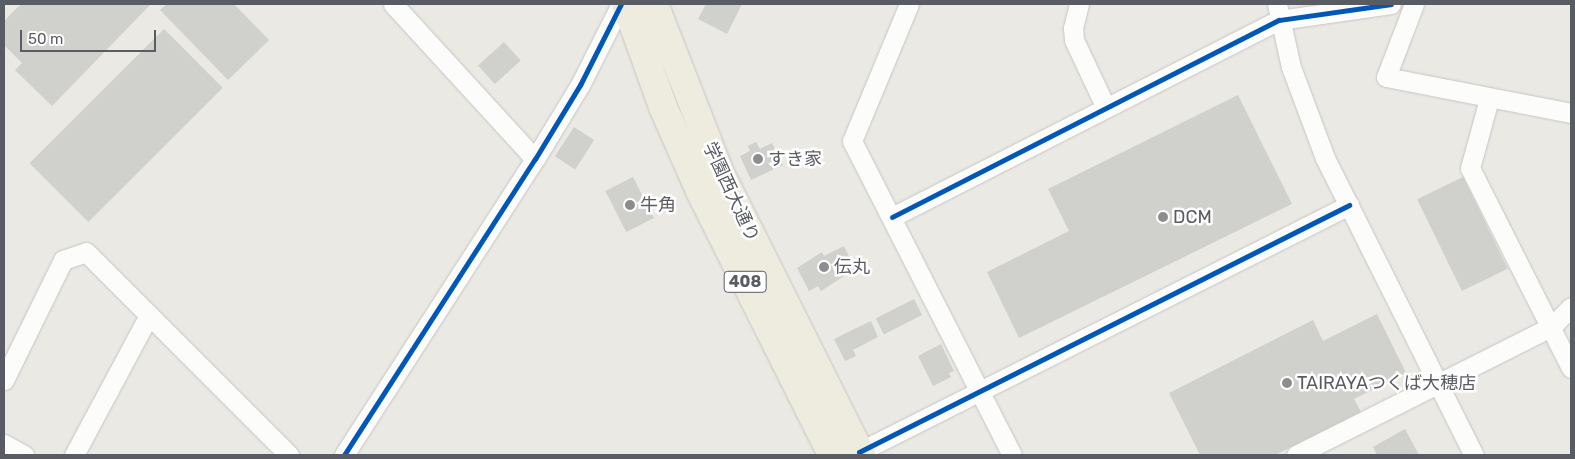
<!DOCTYPE html>
<html>
<head>
<meta charset="utf-8">
<style>
	body { margin:0 }
	#map { position:relative; width:1575px; height:459px; overflow:hidden; background:#eae9e3; font-family:Rubik,"Noto Sans JP",sans-serif }
	div>[style] { position:absolute }
	.building>* { inset:0; background:#d0d0cc; transform-origin:0 0 }
	.roads { filter:drop-shadow(0 0 1px #c6c5c5) drop-shadow(0 0 1px #c6c5c5) }
	.minor>* { height:19px; margin:-9.5px; padding:0 9.5px; transform-origin:9.5px; border-radius:9.5px; background:#fcfcfb }
	.highway>* { height:28px; margin:-14px; padding:0 14px; transform-origin:14px; border-radius:14px; background:#eeecdf }
	.cycleway>* { height:5px; margin:-2.5px; padding:0 2.5px; transform-origin:2.5px; border-radius:2.5px; background:#0057b8 }
	.dots>* { width:14px; height:14px; translate:-50% -50%; box-sizing:border-box; border:2px solid #fff; border-radius:50% }
	span { translate:-50% -50%; white-space:nowrap; text-align:center; line-height:1.15; -webkit-text-stroke:5px #fff; paint-order:stroke }
	.shield-label span { padding:1px 4px; background:#fff; border:1px solid; border-radius:4px; -webkit-text-stroke-width:0 }
	.shield-label { font-size:16px; color:#595c62; font-weight:700 }
	.poi-label { font-size:18px; color:#595c62 }
	.left { translate:0 -50%; text-align:left }
	.street-label { font-size:18px; color:#595c62 }
	.frame { position:absolute; inset:0; border:5px solid #595c62; pointer-events:none }
	.scale { position:absolute; left:20px; top:30px; width:136px; height:22px; box-sizing:border-box; border:2px solid #595c62; border-top:0; padding-left:6px; font-size:15px; line-height:18px; white-space:nowrap; color:#595c62; -webkit-text-stroke:4px #fff; paint-order:stroke }
</style>
</head>
<body>
<div id="map">
	<div class="building">
		<i style="clip-path:polygon(21px 4px,151px 4px,52px 106px,15px 70px,22px 63px,4px 45px,4px 21px)"></i>
		<i style="clip-path:polygon(167px 4px,234px 4px,269px 40px,228px 80px,160px 10px)"></i>
		<i style="clip-path:polygon(706px 4px,742px 4px,727px 34px,698px 19px)"></i>
		<i style="left:164px;top:29px;width:83px;height:190px;rotate:45deg"></i>
		<i style="left:504px;top:42px;width:25px;height:35px;rotate:48deg"></i>
		<i style="clip-path:polygon(1238px 95px,1292px 204px,1019px 338px,987px 272px,1069px 231px,1048px 189px)"></i>
		<i style="left:574px;top:127px;width:24px;height:35px;rotate:33deg"></i>
		<i style="clip-path:polygon(756px 142px,760px 149px,772px 143px,783px 165px,751px 180px,740px 156px,750px 151px,748px 146px)"></i>
		<i style="left:633px;top:177px;width:46px;height:31px;rotate:63deg"></i>
		<i style="left:1463px;top:177px;width:102px;height:51px;rotate:64deg"></i>
		<i style="clip-path:polygon(844px 246px,855px 269px,821px 291px,818px 286px,809px 291px,797px 268px,822px 252px,824px 256px)"></i>
		<i style="left:914px;top:299px;width:18px;height:43px;rotate:63deg"></i>
		<i style="clip-path:polygon(1377px 314px,1406px 373px,1354px 399px,1361px 412px,1275px 455px,1200px 455px,1169px 393px,1313px 320px,1323px 341px)"></i>
		<i style="clip-path:polygon(871px 321px,878px 337px,853px 350px,856px 356px,845px 361px,834px 339px)"></i>
		<i style="clip-path:polygon(941px 344px,954px 371px,949px 373px,951px 377px,933px 386px,918px 356px)"></i>
		<i style="clip-path:polygon(1405px 429px,1419px 455px,1377px 455px,1373px 447px)"></i>
	</div>
	<div class="roads">
		<div class="minor">
			<i style="left:393px;top:4px;width:210px;rotate:47.5deg"></i>
			<i style="left:909px;top:4px;width:148px;rotate:112.6deg"></i>
			<i style="left:852px;top:141px;width:352px;rotate:63deg"></i>
			<i style="left:1079px;top:4px;width:25px;rotate:104deg"></i>
			<i style="left:1073px;top:28px;width:12px;rotate:85deg"></i>
			<i style="left:1074px;top:40px;width:75px;rotate:64.8deg"></i>
			<i style="left:1277px;top:4px;width:65px;rotate:77.5deg"></i>
			<i style="left:1291px;top:67px;width:97px;rotate:69.5deg"></i>
			<i style="left:1325px;top:158px;width:332px;rotate:63.4deg"></i>
			<i style="left:1414px;top:4px;width:78px;rotate:111deg"></i>
			<i style="left:1386px;top:77px;width:188px;rotate:11deg"></i>
			<i style="left:1489px;top:99px;width:72px;rotate:105.4deg"></i>
			<i style="left:1470px;top:168px;width:224px;rotate:63.2deg"></i>
			<i style="left:892px;top:217px;width:434px;rotate:-27deg"></i>
			<i style="left:1279px;top:20px;width:113px;rotate:-8.1deg"></i>
			<i style="left:4px;top:380px;width:134px;rotate:-63.8deg"></i>
			<i style="left:63px;top:260px;width:24px;rotate:-19deg"></i>
			<i style="left:86px;top:252px;width:287px;rotate:45deg"></i>
			<i style="left:4px;top:444px;width:23px;rotate:29deg"></i>
			<i style="left:859px;top:452px;width:549px;rotate:-26.75deg"></i>
			<i style="left:74px;top:455px;width:159px;rotate:-61.8deg"></i>
			<i style="left:344px;top:455px;width:352px;rotate:-57.2deg"></i>
			<i style="left:535px;top:159px;width:87px;rotate:-58.7deg"></i>
			<i style="left:580px;top:85px;width:91px;rotate:-63.2deg"></i>
			<i style="left:1296px;top:455px;width:285px;rotate:-26.7deg"></i>
			<i style="left:1551px;top:327px;width:28px;rotate:-45deg"></i>
		</div>
		<div class="highway">
			<i style="left:626px;top:4px;width:109px;rotate:70.2deg"></i>
			<i style="left:663px;top:107px;width:92px;rotate:66.2deg"></i>
			<i style="left:700px;top:191px;width:295px;rotate:63.4deg"></i>
			<i style="left:654px;top:4px;width:181px;rotate:68.7deg"></i>
			<i style="left:720px;top:173px;width:315px;rotate:63.4deg"></i>
		</div>
	</div>
	<div class="cycleway">
		<i style="left:892px;top:217px;width:434px;rotate:-27deg"></i>
		<i style="left:1279px;top:20px;width:113px;rotate:-8.1deg"></i>
		<i style="left:859px;top:452px;width:549px;rotate:-26.75deg"></i>
		<i style="left:344px;top:455px;width:352px;rotate:-57.2deg"></i>
		<i style="left:535px;top:159px;width:87px;rotate:-58.7deg"></i>
		<i style="left:580px;top:85px;width:91px;rotate:-63.2deg"></i>
	</div>
	<div class="dots">
		<i style="left:758px;top:159px;background:#8c8d8f"></i>
		<i style="left:630px;top:205px;background:#8c8d8f"></i>
		<i style="left:1163px;top:217px;background:#8c8d8f"></i>
		<i style="left:824px;top:267px;background:#8c8d8f"></i>
		<i style="left:1287px;top:383px;background:#8c8d8f"></i>
	</div>
	<div class="shield-label">
		<span style="left:745px;top:282px">408</span>
	</div>
	<div class="poi-label">
		<span class="left" style="left:768px;top:159px">すき家</span>
		<span class="left" style="left:640px;top:205px">牛角</span>
		<span class="left" style="left:1173px;top:217px">DCM</span>
		<span class="left" style="left:834px;top:267px">伝丸</span>
		<span class="left" style="left:1297px;top:383px">TAIRAYAつくば大穂店</span>
	</div>
	<div class="street-label">
		<span style="left:731px;top:192px;rotate:65deg">学園西大通り</span>
	</div>
	<div class="frame"></div>
	<div class="scale">50 m</div>
</div>
</body>
</html>
